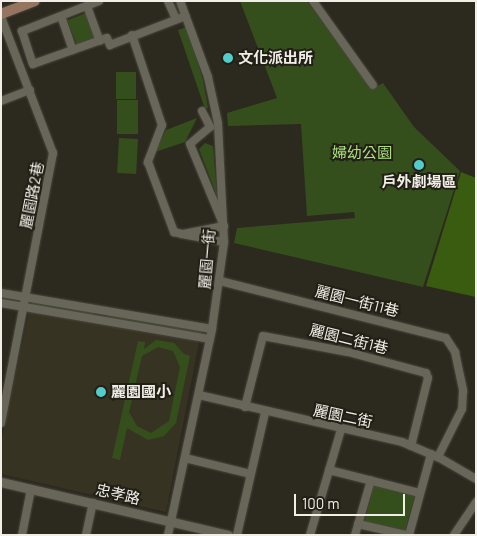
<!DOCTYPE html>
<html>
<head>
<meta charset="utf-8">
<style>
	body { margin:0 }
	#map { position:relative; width:477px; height:536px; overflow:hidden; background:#2c291f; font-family:Barlow,"Noto Sans TC",sans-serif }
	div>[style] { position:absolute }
	.built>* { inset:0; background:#373323 }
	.green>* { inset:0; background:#354f1c; transform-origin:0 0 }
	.forest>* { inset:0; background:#395c11 }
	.roads { filter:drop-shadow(0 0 1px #49473e) drop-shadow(0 0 1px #49473e) }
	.minor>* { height:8px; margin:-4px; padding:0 4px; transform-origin:4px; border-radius:4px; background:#686559 }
	.tertiary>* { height:9px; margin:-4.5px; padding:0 4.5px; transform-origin:4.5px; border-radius:4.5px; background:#686559 }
	.secondary>* { height:10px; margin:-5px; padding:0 5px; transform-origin:5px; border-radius:5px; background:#95755f }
	.dots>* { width:14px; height:14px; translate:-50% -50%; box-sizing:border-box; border:2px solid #222016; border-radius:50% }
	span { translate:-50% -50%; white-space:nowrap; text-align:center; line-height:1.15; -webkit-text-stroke:4px #222016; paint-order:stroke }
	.poi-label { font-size:15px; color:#f0eee7; font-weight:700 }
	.left { translate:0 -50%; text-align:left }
	.park-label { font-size:15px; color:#abe07e }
	.street-label { font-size:15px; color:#f0eee7 }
	.frame { position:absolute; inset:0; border:2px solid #f0eee7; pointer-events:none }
	.scale { position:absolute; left:294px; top:494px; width:111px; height:22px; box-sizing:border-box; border:2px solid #f0eee7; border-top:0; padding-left:6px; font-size:15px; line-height:18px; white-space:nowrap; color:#f0eee7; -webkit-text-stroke:4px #222016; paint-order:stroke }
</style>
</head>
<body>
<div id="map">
	<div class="built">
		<i style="clip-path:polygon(29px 312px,199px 342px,166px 512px,1px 474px,1px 442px)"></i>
	</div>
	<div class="green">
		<i style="clip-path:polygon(240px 1px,307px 1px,372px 89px,383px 83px,414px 127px,460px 171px,423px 287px,234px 243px,237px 228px,355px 218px,354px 212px,307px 216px,301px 124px,228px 126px,227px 113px,277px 98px)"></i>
		<i style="left:86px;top:13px;width:28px;height:20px;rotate:69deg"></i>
		<i style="clip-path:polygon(187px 27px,203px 80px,208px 108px,205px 109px,178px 30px)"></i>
		<i style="left:116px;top:72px;width:20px;height:27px"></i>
		<i style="left:117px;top:100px;width:21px;height:34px"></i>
		<i style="clip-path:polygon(197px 118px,185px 142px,155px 152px,166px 130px)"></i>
		<i style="left:119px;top:138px;width:19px;height:35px;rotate:3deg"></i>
		<i style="clip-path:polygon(205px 143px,213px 146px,217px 196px,199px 149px)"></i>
		<i style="clip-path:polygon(34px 302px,89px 311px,98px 316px,35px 306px,31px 304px)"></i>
		<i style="clip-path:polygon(111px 315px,201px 331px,200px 335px,110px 319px,108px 316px)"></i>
		<i style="clip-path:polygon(evenodd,156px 340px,174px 343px,184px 354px,190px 356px,176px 423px,164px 436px,148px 440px,127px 428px,120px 460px,112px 458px,138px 341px,145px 342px,144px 349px,156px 340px,158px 347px,173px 351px,180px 367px,169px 421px,151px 433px,137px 426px,129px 412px,142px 356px,158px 347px)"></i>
		<i style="left:374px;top:485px;width:42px;height:38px;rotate:15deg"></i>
	</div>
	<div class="forest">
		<i style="clip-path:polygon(461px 172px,476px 178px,476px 297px,426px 286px)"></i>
	</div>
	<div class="roads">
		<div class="minor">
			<i style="left:99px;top:1px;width:83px;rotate:158.7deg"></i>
			<i style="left:22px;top:31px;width:35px;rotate:72deg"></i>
			<i style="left:33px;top:64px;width:78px;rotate:-19.4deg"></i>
			<i style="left:107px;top:38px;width:8px;rotate:67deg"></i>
			<i style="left:110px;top:45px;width:81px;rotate:-20.9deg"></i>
			<i style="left:168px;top:1px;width:20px;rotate:66deg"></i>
			<i style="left:313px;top:1px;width:103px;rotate:54.5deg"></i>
			<i style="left:87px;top:6px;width:37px;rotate:70deg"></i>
			<i style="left:61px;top:16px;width:36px;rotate:71deg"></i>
			<i style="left:1px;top:17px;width:146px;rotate:69.1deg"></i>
			<i style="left:53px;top:153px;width:275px;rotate:100.9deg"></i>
			<i style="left:132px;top:35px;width:95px;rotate:71.6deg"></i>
			<i style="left:162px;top:125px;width:40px;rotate:111deg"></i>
			<i style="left:148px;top:162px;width:75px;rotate:69.6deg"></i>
			<i style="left:174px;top:232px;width:8px;rotate:14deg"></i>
			<i style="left:1px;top:101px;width:31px;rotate:-21deg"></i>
			<i style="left:202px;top:111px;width:18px;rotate:63deg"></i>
			<i style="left:210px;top:127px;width:26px;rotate:140deg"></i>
			<i style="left:190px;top:144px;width:89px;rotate:67.5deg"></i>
			<i style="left:224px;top:226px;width:43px;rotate:169.2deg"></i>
			<i style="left:182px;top:234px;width:43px;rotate:10.8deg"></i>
			<i style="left:220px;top:281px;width:233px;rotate:14.2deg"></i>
			<i style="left:446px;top:338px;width:17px;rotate:57deg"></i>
			<i style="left:455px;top:352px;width:40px;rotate:78deg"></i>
			<i style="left:463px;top:391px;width:18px;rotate:93deg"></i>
			<i style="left:462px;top:409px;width:54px;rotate:116.6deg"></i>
			<i style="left:1px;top:293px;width:214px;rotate:9.7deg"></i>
			<i style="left:1px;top:303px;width:211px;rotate:9.8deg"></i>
			<i style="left:199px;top:395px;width:208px;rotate:13deg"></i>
			<i style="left:402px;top:442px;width:39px;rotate:23deg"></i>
			<i style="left:438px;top:457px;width:44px;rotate:30.1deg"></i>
			<i style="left:245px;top:407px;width:73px;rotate:-75.8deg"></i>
			<i style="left:263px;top:336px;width:86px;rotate:10.7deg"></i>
			<i style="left:348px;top:352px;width:81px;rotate:15.1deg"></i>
			<i style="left:426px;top:373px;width:5px;rotate:68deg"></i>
			<i style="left:428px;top:378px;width:70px;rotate:104deg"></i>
			<i style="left:185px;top:458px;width:67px;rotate:13.8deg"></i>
			<i style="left:329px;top:470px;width:94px;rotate:14.2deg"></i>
			<i style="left:358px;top:524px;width:49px;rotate:12.9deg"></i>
			<i style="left:22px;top:535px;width:47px;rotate:-78.9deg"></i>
			<i style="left:86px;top:535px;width:33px;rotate:-78deg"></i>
			<i style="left:168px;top:535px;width:211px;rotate:-77.9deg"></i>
			<i style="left:212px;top:329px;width:88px;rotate:-82.1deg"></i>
			<i style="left:224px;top:242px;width:119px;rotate:-92.9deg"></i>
			<i style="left:218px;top:123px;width:47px;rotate:-102.3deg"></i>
			<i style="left:208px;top:77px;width:81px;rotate:-110.2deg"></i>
			<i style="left:237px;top:535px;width:125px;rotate:-77.1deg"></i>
			<i style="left:310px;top:535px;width:109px;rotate:-73.6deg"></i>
			<i style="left:355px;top:535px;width:57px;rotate:-73.8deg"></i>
			<i style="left:409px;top:535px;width:84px;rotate:-74.8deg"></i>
			<i style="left:454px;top:535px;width:40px;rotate:-56deg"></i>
		</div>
		<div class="tertiary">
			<i style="left:1px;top:482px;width:233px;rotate:13.1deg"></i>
		</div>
		<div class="secondary">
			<i style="left:1px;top:14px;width:36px;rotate:-21deg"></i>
		</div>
	</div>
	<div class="dots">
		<i style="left:228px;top:58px;background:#53cdcb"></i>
		<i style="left:419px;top:165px;background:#53cdcb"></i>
		<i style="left:101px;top:392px;background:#53cdcb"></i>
	</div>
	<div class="poi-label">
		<span class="left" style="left:238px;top:58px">文化派出所</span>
		<span style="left:419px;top:182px">戶外劇場區</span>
		<span class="left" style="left:111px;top:392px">麗園國小</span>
	</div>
	<div class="park-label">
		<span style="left:362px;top:153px">婦幼公園</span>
	</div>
	<div class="street-label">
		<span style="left:32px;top:195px;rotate:-79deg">麗園路2巷</span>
		<span style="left:207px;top:259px;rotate:-85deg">麗園一街</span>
		<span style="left:357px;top:301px;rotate:14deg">麗園一街11巷</span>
		<span style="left:349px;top:339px;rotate:14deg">麗園二街1巷</span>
		<span style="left:343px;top:416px;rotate:12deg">麗園二街</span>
		<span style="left:118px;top:494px;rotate:13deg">忠孝路</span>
	</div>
	<div class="frame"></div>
	<div class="scale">100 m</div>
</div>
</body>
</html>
